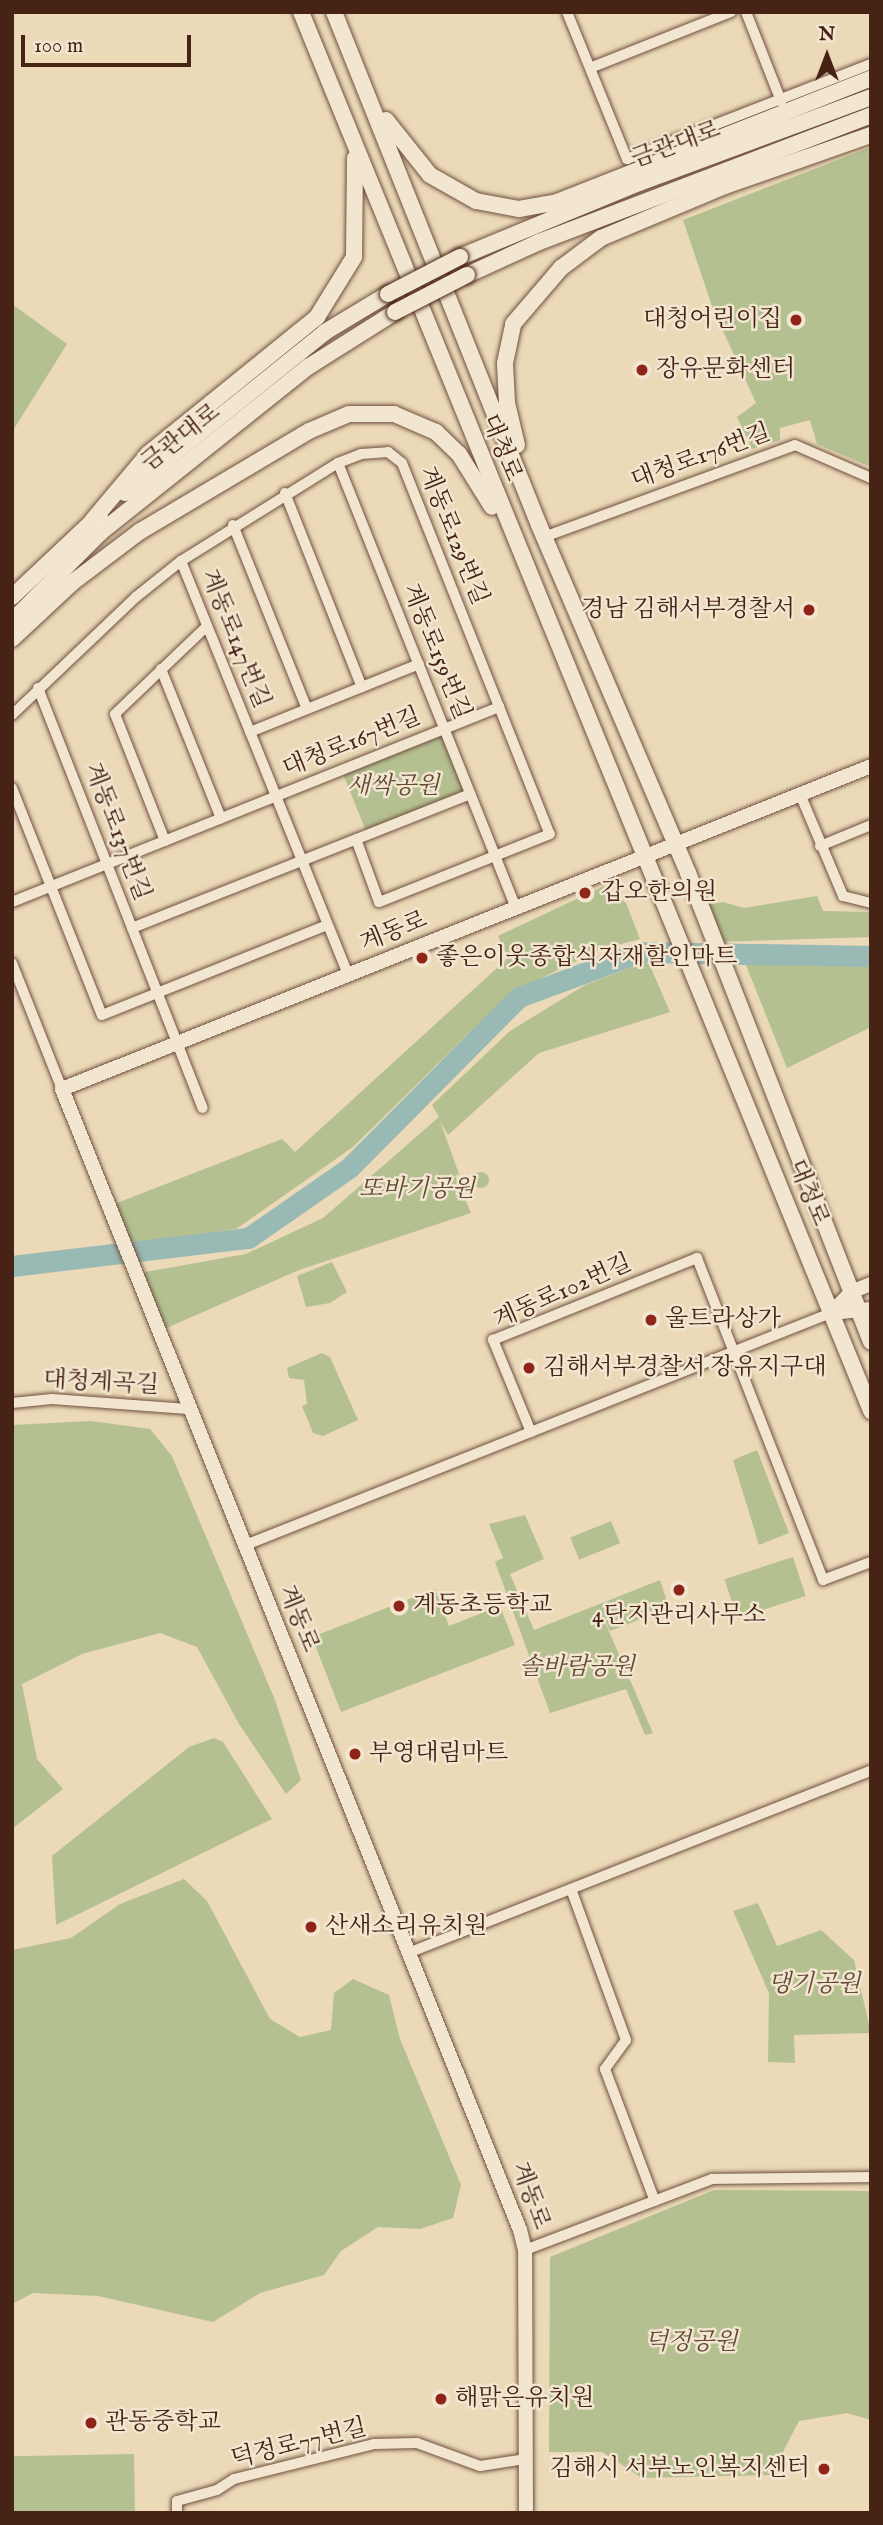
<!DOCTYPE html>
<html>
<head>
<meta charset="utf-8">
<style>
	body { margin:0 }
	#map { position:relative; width:883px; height:2525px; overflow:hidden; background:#ebd9b8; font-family:"IM FELL English","Noto Serif KR",serif }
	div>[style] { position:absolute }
	.green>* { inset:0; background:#b5c091; transform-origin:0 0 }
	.round { border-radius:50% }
	.river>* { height:21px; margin:-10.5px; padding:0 10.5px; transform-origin:10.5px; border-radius:10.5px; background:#99b9b4 }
	.roads { filter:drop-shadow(0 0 2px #70503e) drop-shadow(0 0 2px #70503e) }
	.minor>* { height:10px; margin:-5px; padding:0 5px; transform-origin:5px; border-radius:5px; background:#f2e6d1 }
	.tertiary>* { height:14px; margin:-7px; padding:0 7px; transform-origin:7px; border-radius:7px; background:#f2e6d1 }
	.secondary>* { height:16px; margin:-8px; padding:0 8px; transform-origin:8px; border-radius:8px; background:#f2e6d1 }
	.bridges { filter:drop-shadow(0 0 2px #472315) drop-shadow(0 0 2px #472315) }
	.secondary-bridge>* { height:16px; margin:-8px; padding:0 8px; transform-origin:8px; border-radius:8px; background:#f2e6d1 }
	.dots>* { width:19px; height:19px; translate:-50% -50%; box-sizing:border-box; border:4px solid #f2e6d1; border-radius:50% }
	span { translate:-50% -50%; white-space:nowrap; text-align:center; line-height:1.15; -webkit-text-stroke:5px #f2e6d1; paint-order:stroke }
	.street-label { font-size:24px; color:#472315 }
	.poi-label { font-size:24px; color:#472315 }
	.right { translate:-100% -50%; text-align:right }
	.left { translate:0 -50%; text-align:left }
	.park-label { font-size:24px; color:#624a34; font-style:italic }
	.frame { position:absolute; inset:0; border:14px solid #472315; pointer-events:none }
	.north { position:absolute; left:792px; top:21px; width:70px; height:70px; -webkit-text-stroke:5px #f2e6d1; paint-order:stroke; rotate:0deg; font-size:19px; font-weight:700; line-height:28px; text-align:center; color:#472315 }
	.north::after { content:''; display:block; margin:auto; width:24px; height:32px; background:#472315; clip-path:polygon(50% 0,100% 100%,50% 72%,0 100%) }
	.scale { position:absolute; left:21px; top:35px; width:170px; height:32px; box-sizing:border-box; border:4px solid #472315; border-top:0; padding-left:9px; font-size:21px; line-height:24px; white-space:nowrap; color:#472315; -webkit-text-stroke:5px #f2e6d1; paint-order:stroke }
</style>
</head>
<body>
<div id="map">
	<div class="green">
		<i style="clip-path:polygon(871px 147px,871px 467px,817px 444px,810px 420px,780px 428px,780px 440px,752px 449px,737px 417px,756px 403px,713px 309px,683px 220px)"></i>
		<i style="clip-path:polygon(12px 304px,67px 344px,12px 432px)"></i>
		<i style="left:444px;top:733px;width:63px;height:109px;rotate:68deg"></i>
		<i style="clip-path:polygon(604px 886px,626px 903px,640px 939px,596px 951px,508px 995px,353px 1147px,236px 1229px,130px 1245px,109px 1206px,282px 1139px,295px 1152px,508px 958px,498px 936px)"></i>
		<i style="clip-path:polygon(817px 896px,823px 911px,871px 912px,871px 937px,717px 942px,702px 905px,723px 902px,744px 908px)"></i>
		<i style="clip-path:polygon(742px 955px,871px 960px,871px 1027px,787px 1068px)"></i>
		<i style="clip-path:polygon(648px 961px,670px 1012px,539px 1053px,448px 1135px,440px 1121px,459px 1174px,455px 1176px,471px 1213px,299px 1270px,162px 1330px,140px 1273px,246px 1254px,323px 1218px,439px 1117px,432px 1105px,510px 1031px,585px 985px)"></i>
		<i class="round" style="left:473px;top:1172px;width:16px;height:16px"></i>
		<i style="clip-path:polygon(332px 1262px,347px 1292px,330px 1303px,306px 1307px,297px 1276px)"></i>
		<i style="clip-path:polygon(322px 1353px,330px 1357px,358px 1420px,323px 1436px,313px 1433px,302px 1406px,307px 1404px,304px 1380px,289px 1378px,287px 1368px)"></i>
		<i style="clip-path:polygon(91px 1421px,150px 1429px,172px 1456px,275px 1700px,301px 1780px,286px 1794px,239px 1724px,197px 1647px,160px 1633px,82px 1654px,22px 1684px,37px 1759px,63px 1789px,12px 1829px,12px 1425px)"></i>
		<i style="clip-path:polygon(757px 1450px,789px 1533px,759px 1545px,733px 1460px)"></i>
		<i style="clip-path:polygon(525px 1515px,544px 1559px,510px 1574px,534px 1630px,660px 1580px,669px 1608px,610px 1631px,606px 1622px,605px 1622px,653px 1733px,645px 1735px,626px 1689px,550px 1713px,495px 1562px,503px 1558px,489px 1524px)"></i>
		<i style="left:611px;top:1521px;width:24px;height:44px;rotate:68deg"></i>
		<i style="left:793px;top:1557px;width:41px;height:72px;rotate:72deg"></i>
		<i style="clip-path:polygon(435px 1589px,449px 1626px,500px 1606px,515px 1645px,341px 1712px,312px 1637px)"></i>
		<i style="clip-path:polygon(214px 1738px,223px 1742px,272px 1819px,56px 1925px,52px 1856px,189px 1747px)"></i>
		<i style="clip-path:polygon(184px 1879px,207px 1901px,270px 2019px,300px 2037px,331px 2030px,334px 1993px,353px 1979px,389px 1995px,400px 2039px,461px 2185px,453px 2218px,420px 2229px,378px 2227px,341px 2251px,324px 2275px,260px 2293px,213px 2322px,98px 2296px,33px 2293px,12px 2304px,12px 1950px,71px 1938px,120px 1904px)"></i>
		<i style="clip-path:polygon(758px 1903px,777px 1946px,821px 1930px,854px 1960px,871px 2033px,794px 2035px,795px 2063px,768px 2062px,769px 1993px,733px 1911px)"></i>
		<i style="clip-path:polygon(714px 2190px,871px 2191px,871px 2420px,847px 2413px,799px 2421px,771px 2475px,642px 2478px,602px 2452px,549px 2452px,550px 2257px)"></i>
		<i style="left:134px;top:2454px;width:59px;height:122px;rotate:89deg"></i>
	</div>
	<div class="river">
		<i style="left:12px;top:1266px;width:238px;rotate:-6.8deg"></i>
		<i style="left:248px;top:1238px;width:123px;rotate:-34.7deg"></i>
		<i style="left:349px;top:1168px;width:241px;rotate:-45.2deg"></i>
		<i style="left:519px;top:997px;width:129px;rotate:-20.4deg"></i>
		<i style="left:640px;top:952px;width:231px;rotate:1deg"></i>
	</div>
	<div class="roads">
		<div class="minor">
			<i style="left:567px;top:12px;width:159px;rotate:67.8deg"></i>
			<i style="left:627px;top:159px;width:262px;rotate:-21.3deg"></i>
			<i style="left:746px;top:12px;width:96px;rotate:68.5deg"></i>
			<i style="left:590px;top:68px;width:152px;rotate:-21.7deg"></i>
			<i style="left:338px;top:463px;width:479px;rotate:68.2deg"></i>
			<i style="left:285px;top:493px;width:209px;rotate:68.4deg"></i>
			<i style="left:233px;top:525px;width:198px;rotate:68.1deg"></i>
			<i style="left:544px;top:537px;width:267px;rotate:-20.1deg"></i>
			<i style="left:795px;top:445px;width:83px;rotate:23.5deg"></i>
			<i style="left:181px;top:561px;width:446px;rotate:68deg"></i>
			<i style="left:161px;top:669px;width:161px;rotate:68.1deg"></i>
			<i style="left:38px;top:688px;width:451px;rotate:68.6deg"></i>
			<i style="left:12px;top:715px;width:171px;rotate:-43.6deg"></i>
			<i style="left:136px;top:597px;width:58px;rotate:-38.7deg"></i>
			<i style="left:181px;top:561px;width:185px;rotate:-32deg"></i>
			<i style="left:338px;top:463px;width:25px;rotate:-21deg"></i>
			<i style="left:361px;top:454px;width:27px;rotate:-4deg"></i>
			<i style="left:388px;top:452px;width:18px;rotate:38deg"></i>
			<i style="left:402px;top:463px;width:399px;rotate:68.3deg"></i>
			<i style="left:550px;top:834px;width:184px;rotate:158.3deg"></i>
			<i style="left:379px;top:902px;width:67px;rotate:-110.1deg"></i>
			<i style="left:250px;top:732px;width:182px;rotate:-21.9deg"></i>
			<i style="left:12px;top:788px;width:244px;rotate:68.4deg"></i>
			<i style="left:102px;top:1015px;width:242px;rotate:-21.8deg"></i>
			<i style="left:800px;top:794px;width:111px;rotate:67.1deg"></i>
			<i style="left:843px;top:896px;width:29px;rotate:14deg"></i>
			<i style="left:165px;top:841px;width:136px;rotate:-111.5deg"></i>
			<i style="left:115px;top:714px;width:127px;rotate:-43.7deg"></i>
			<i style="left:820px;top:846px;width:55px;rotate:-22.4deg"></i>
			<i style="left:12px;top:902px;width:525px;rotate:-21.82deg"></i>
			<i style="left:132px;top:928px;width:364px;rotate:-21.6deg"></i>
			<i style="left:12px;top:963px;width:136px;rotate:68.4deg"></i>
			<i style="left:12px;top:1403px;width:40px;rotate:-5.7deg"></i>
			<i style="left:52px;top:1399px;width:136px;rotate:4.2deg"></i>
			<i style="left:531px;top:1432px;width:100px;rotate:-112.4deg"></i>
			<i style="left:493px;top:1340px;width:220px;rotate:-21.9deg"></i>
			<i style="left:697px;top:1258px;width:346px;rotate:68.6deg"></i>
			<i style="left:823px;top:1580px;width:51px;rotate:-20.6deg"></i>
			<i style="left:243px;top:1546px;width:632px;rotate:-21.62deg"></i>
			<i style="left:571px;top:1889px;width:161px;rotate:70deg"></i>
			<i style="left:626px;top:2040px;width:36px;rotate:126deg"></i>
			<i style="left:605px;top:2069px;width:141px;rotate:69.3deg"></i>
			<i style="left:408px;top:1953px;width:497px;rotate:-21.5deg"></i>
			<i style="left:525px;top:2250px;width:200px;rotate:-20.8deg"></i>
			<i style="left:712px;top:2179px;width:159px;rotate:-0.7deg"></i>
			<i style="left:177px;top:2513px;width:12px;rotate:-90deg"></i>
			<i style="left:177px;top:2501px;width:41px;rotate:-15.4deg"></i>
			<i style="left:217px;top:2490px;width:20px;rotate:-33deg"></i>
			<i style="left:234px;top:2479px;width:144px;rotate:-14deg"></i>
			<i style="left:374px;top:2444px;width:43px;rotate:-1.3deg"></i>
			<i style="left:417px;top:2443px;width:67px;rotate:20.1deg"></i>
			<i style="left:480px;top:2466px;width:47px;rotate:-8.7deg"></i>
		</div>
		<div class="tertiary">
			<i style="left:831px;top:1313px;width:29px;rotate:-46deg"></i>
			<i style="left:851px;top:1292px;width:22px;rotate:-22deg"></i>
			<i style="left:831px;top:1313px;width:40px;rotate:-5.7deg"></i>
			<i style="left:526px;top:2513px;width:263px;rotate:-90.2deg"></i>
			<i style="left:525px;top:2250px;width:21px;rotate:-104deg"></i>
			<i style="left:520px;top:2230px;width:1229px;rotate:-111.87deg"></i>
			<i style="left:62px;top:1089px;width:871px;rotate:-21.76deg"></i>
		</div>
		<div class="secondary">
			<i style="left:301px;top:12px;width:1511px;rotate:67.83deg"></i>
			<i style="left:334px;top:12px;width:552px;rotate:68.22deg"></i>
			<i style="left:539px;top:525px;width:379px;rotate:66.8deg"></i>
			<i style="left:688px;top:873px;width:503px;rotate:68.68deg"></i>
			<i style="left:386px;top:120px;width:70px;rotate:51.3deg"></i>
			<i style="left:430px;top:175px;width:53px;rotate:29.5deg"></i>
			<i style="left:476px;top:201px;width:44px;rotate:10.5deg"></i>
			<i style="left:519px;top:209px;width:39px;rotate:-10deg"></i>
			<i style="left:557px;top:202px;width:338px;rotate:-21.5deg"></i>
			<i style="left:460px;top:257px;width:194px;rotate:-22.5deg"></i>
			<i style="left:639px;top:183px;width:247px;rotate:-20.3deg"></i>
			<i style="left:467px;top:275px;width:79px;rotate:-24.6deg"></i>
			<i style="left:539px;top:242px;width:355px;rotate:-20.9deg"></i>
			<i style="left:517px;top:445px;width:43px;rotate:-103.4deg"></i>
			<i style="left:507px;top:403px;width:40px;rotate:-92.9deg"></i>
			<i style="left:505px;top:363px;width:40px;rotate:-78deg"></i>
			<i style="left:513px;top:324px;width:74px;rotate:-49.4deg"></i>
			<i style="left:561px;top:268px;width:50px;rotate:-36.9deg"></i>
			<i style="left:601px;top:238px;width:134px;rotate:-22.8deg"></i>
			<i style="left:725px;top:186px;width:155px;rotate:-19.3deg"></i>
			<i style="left:125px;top:493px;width:257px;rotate:-38.8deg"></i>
			<i style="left:325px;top:332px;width:74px;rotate:-31.1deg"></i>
			<i style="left:92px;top:521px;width:87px;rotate:-50.1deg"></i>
			<i style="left:148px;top:454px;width:218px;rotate:-39deg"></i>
			<i style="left:317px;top:317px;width:70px;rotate:-58.3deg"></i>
			<i style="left:354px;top:257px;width:99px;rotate:-89.4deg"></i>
			<i style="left:12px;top:597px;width:121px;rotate:-43.3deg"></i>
			<i style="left:12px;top:621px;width:126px;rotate:-45deg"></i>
			<i style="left:101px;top:532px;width:265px;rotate:-38.6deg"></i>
			<i style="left:308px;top:367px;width:103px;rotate:-32.3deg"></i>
			<i style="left:12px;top:639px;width:83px;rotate:-43.1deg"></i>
			<i style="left:73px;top:582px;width:83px;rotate:-37.1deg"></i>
			<i style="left:139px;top:532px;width:198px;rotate:-30.7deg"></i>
			<i style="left:309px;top:431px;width:43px;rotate:-23deg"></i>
			<i style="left:349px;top:414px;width:45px"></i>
			<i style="left:394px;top:414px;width:46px;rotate:23.2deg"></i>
			<i style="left:436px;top:432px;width:32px;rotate:44deg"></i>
			<i style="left:459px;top:454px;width:62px;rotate:58.1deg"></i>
		</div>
	</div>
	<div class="bridges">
		<div class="secondary-bridge">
			<i style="left:388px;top:294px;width:81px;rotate:-27.2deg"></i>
			<i style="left:395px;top:312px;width:81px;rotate:-27.2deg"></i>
		</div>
	</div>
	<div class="dots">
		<i style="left:796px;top:320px;background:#8f2418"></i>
		<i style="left:642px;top:370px;background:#8f2418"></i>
		<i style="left:809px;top:610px;background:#8f2418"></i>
		<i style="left:585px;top:893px;background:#8f2418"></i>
		<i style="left:422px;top:958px;background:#8f2418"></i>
		<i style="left:651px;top:1320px;background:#8f2418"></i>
		<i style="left:529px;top:1368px;background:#8f2418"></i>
		<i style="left:679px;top:1590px;background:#8f2418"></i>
		<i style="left:399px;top:1606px;background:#8f2418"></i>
		<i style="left:355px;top:1754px;background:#8f2418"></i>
		<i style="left:311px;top:1927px;background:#8f2418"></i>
		<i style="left:441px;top:2399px;background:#8f2418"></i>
		<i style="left:91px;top:2423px;background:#8f2418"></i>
		<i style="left:824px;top:2469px;background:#8f2418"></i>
	</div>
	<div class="street-label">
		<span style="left:676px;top:145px;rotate:-20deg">금관대로</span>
		<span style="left:181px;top:438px;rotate:-38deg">금관대로</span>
		<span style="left:501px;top:448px;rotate:68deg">대청로</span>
		<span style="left:701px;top:457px;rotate:-20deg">대청로176번길</span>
		<span style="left:453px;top:536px;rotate:68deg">계동로129번길</span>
		<span style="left:235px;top:639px;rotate:68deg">계동로147번길</span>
		<span style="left:436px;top:652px;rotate:68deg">계동로159번길</span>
		<span style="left:352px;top:743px;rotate:-22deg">대청로167번길</span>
		<span style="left:117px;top:832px;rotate:69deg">계동로137번길</span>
		<span style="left:394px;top:932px;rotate:-22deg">계동로</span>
		<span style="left:808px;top:1193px;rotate:68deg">대청로</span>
		<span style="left:563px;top:1292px;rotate:-24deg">계동로102번길</span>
		<span style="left:101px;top:1383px;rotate:3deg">대청계곡길</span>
		<span style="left:298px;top:1619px;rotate:68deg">계동로</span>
		<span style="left:530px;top:2196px;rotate:70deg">계동로</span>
		<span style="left:299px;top:2444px;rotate:-14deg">덕정로77번길</span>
	</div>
	<div class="poi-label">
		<span class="right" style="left:782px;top:320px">대청어린이집</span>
		<span class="left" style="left:656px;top:370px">장유문화센터</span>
		<span class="right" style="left:795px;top:610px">경남 김해서부경찰서</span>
		<span class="left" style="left:601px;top:893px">갑오한의원</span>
		<span class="left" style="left:436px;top:958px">좋은이웃종합식자재할인마트</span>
		<span class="left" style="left:665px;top:1320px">울트라상가</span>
		<span class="left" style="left:543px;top:1368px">김해서부경찰서 장유지구대</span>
		<span class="left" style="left:413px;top:1606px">계동초등학교</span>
		<span style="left:679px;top:1616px">4단지관리사무소</span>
		<span class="left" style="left:369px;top:1754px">부영대림마트</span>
		<span class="left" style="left:325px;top:1927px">산새소리유치원</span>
		<span class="left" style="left:455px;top:2399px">해맑은유치원</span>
		<span class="left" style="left:105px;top:2423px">관동중학교</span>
		<span class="right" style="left:810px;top:2469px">김해시 서부노인복지센터</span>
	</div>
	<div class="park-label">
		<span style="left:393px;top:787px">새싹공원</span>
		<span style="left:417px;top:1190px">또바기공원</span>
		<span style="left:577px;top:1668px">솔바람공원</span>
		<span style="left:814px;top:1985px">댕기공원</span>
		<span style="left:691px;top:2343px">덕정공원</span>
	</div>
	<div class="frame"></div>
	<div class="north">N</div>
	<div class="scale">100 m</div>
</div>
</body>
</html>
